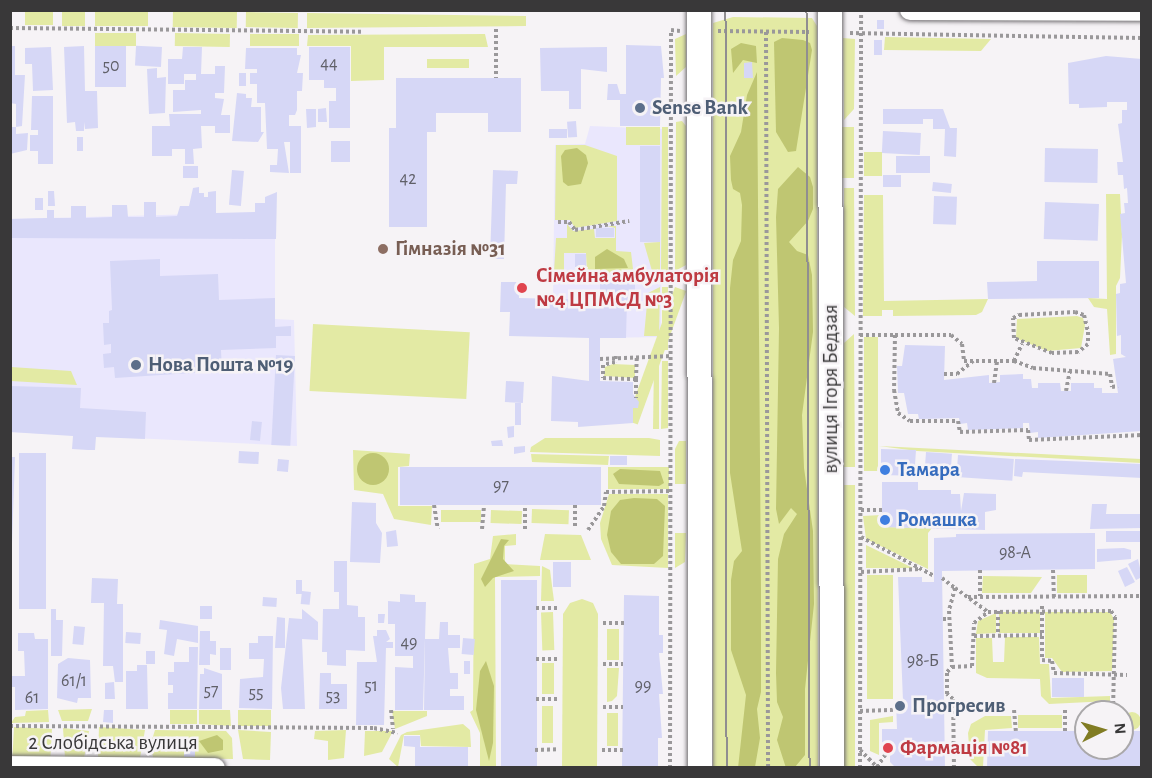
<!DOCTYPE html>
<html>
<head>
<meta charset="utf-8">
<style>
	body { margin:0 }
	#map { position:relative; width:1152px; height:778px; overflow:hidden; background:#f6f3f6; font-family:"Alegreya Sans",sans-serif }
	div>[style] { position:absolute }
	.commercial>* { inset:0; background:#eae7fd }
	.green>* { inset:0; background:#e3eaa4; transform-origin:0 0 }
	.round { border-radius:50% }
	.forest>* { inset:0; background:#bfc672 }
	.building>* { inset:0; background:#d6d7f6; transform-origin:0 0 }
	.path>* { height:4px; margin-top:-2px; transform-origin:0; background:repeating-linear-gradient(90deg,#9a989a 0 3px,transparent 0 6px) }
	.roads { filter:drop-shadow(0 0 2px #747174) drop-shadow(0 0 2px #747174) }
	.minor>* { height:20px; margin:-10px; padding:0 10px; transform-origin:10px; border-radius:10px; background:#fff }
	.tertiary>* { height:24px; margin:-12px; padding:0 12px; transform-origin:12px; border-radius:12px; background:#fff }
	.tram>* { height:1.5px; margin:-0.75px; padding:0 0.75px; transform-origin:0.75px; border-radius:0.75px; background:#908e90 }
	.dots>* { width:16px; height:16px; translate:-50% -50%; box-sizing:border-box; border:3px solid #f6f3f6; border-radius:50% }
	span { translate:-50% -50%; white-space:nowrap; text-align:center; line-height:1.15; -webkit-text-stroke:5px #f6f3f6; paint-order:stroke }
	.number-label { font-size:18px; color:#606068 }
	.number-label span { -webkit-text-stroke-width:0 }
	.service-label { font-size:21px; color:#4e5e75; font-weight:700 }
	.left { translate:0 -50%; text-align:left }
	.education-label { font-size:21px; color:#785e54; font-weight:700 }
	.health-label { font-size:21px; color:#be3a42; font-weight:700 }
	.street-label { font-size:21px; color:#393839 }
	.shop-label { font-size:21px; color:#366cbe; font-weight:700 }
	.frame { position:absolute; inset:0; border:12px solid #393839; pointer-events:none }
	.north { position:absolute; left:1074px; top:700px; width:60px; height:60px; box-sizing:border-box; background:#f6f3f6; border:2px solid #aaa8aa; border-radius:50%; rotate:85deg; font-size:16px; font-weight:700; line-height:24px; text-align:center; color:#393839 }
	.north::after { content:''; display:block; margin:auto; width:21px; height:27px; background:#817c23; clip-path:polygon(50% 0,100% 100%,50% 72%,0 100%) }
</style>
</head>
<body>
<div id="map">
	<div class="commercial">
		<i style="clip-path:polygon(590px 126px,662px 129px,661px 337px,600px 338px,600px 300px,553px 299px,555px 145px,585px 144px)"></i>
		<i style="clip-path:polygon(275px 212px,275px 319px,294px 320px,297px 446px,11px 432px,10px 219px)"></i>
	</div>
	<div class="green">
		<i style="left:25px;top:11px;width:28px;height:14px"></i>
		<i style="left:62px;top:11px;width:23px;height:15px"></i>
		<i style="left:95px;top:11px;width:53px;height:15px"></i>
		<i style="left:173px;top:11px;width:64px;height:16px;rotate:1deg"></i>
		<i style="left:246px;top:12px;width:52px;height:15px;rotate:1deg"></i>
		<i style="clip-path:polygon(307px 13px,526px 16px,526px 26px,307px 28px)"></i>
		<i style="clip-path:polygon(733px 17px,812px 18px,817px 26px,818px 767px,713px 767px,713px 23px)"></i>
		<i style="left:95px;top:33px;width:41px;height:13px"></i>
		<i style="left:175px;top:33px;width:55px;height:13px;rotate:1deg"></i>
		<i style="left:250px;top:34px;width:49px;height:12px"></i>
		<i style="clip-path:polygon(485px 34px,488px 47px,384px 47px,384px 80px,351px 81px,351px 46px,307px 46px,308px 35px)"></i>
		<i style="clip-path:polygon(686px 34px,686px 67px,676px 76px,675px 39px)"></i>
		<i style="clip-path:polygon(885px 37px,991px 39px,981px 51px,884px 50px)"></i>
		<i style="clip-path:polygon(843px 38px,855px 39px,854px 109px,844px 120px)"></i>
		<i style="left:469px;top:59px;width:9px;height:42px;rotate:90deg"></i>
		<i style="clip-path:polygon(682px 121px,686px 126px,686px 265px,675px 271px,676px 122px)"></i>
		<i style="left:626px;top:127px;width:34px;height:18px"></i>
		<i style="clip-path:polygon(662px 127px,668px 127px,668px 271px,661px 271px)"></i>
		<i style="left:854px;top:127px;width:51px;height:12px;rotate:90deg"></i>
		<i style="clip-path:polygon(556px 145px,585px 145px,617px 156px,617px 221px,575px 228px,570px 220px,555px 220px)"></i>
		<i style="left:864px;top:152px;width:18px;height:24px"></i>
		<i style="clip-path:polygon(844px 188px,854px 188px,855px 316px,844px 307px)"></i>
		<i style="clip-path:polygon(1106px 194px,1120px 194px,1122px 234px,1120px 278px,1116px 286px,1116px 354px,1110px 355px,1107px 309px,1094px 307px,1088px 298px,1107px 299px)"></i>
		<i style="clip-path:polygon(864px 195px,883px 195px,884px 301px,988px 299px,982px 312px,976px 315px,893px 316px,893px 310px,882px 310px,882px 316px,863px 316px)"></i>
		<i style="clip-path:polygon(567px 224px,573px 231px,594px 229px,595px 238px,615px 238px,615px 228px,607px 226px,616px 226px,616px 251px,631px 252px,633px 269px,629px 273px,587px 272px,586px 253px,564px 253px,564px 272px,554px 272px,556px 238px,567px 238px)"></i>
		<i style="clip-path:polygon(660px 242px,660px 271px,652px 271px,644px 243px)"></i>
		<i style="clip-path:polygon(660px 287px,659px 336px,644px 336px,648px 293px)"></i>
		<i style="left:662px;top:287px;width:6px;height:63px"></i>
		<i style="left:675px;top:287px;width:12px;height:142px;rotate:20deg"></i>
		<i style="clip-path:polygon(1077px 316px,1083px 318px,1085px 325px,1081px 348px,1047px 351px,1016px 338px,1017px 319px)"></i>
		<i style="left:313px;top:324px;width:157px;height:67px;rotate:3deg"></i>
		<i style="clip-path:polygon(854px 334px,855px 467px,844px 467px,844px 343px)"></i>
		<i style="left:864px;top:337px;width:14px;height:134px"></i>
		<i style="clip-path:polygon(659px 360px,659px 429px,653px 429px,654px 362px)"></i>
		<i style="clip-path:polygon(662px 361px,668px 361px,668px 428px,661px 429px)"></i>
		<i style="clip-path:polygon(613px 364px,635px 365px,635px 378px,604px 376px,605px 367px)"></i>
		<i style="clip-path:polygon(11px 367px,71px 371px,77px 385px,11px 381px)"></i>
		<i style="clip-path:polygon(545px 438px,649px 438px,660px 440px,660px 456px,530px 452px,531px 447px)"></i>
		<i style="clip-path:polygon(679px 441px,686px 441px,686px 484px,675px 484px,675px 449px)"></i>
		<i style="clip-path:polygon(879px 446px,1141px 459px,1141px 463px,917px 451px)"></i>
		<i style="clip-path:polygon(353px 450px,410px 454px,409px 466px,398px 467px,398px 506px,432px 506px,431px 525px,394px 519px,383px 494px,354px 490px)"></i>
		<i style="clip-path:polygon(531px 454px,609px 456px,608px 465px,532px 462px)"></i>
		<i style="left:608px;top:467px;width:61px;height:22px"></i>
		<i style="left:844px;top:485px;width:11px;height:282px"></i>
		<i style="clip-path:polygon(609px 494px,668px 494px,668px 568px,612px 565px,601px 539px,600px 523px)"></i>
		<i style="left:532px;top:509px;width:37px;height:14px;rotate:2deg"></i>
		<i style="left:441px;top:510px;width:40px;height:12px"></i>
		<i style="left:491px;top:510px;width:31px;height:13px;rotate:2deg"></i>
		<i style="clip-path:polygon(881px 515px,881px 527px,932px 528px,928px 533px,928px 569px,866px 539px,863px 516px)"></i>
		<i style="clip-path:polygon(675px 533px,686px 533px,685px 562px,675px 568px)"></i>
		<i style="clip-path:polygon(516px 534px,516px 545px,505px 546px,505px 564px,540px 566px,540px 576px,495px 577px,496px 767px,480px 767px,480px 733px,470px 712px,473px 710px,474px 564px,490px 559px,493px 536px)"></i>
		<i style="clip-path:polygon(545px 534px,581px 535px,591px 560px,540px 560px)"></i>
		<i style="clip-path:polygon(866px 545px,913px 568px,866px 568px)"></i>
		<i style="clip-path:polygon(542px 566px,550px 570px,554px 601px,541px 601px)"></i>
		<i style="left:867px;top:575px;width:26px;height:124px"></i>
		<i style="left:1057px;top:575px;width:30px;height:18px"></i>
		<i style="clip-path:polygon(983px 576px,1042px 577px,1031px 593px,982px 593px)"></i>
		<i style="clip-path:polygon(582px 599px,593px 603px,598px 614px,597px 767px,562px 767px,563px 614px,570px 603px)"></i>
		<i style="left:553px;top:612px;width:38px;height:12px;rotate:88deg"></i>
		<i style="left:1040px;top:612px;width:21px;height:41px;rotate:90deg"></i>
		<i style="clip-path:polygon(1045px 612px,1110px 612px,1114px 619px,1112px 671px,1062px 672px,1052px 658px,1045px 658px)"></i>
		<i style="clip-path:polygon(996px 613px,996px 633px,976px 634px,978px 621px)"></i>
		<i style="left:607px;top:629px;width:12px;height:31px"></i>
		<i style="clip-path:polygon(1005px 637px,1039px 637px,1040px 664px,1049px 664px,1051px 698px,1110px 696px,1110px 701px,1049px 704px,1041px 696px,1040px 679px,987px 678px,976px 673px,976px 638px,992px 638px,993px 662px,1004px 662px)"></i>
		<i style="left:542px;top:663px;width:12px;height:31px"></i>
		<i style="clip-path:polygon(607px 668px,619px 668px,617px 696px,612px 701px,607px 702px)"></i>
		<i style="left:542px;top:706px;width:11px;height:37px"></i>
		<i style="clip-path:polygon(92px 709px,88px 721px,62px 721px,58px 710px)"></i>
		<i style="clip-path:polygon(48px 710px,49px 722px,11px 723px,15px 717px,25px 716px,26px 711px)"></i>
		<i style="left:170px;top:710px;width:27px;height:14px"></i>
		<i style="clip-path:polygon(199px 710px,230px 710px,231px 726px,199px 724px)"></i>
		<i style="left:238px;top:710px;width:33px;height:16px"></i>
		<i style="clip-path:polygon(392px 711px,427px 711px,427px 716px,395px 729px)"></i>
		<i class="round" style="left:1123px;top:712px;width:18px;height:18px"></i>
		<i style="left:607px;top:713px;width:11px;height:33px"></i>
		<i style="left:1062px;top:715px;width:13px;height:44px;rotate:90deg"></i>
		<i style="clip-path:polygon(893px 716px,893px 722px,879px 723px,879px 755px,870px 751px,870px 720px)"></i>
		<i style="clip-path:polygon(985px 716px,1011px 716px,1012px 728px,985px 730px,983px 767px,978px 767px,970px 759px,968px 733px,971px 724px)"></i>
		<i style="clip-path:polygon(463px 724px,470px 730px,471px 747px,421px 746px,420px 735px,404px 735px,398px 767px,389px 759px,401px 735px,407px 732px)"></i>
		<i style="left:14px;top:727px;width:38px;height:30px;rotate:3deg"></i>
		<i style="clip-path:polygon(99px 727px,145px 730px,140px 758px,98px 758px)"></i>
		<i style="clip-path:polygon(63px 728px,89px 731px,84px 758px,65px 758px)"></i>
		<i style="clip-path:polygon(155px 730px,226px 731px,232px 738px,233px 759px,153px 758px,151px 743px)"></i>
		<i style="clip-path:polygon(238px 730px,271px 732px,270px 760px,243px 759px)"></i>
		<i style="clip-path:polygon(346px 730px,344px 758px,328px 760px,328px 741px,314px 739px,315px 731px)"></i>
		<i style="clip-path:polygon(365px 731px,393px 731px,382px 752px,364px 756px)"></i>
	</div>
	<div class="forest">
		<i style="clip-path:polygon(782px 38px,803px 40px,810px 43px,812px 50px,796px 151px,788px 152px,776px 132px,774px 42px)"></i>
		<i style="clip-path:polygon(741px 43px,756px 46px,757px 63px,743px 60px,733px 73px,731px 49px)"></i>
		<i style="clip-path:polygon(757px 72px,761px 591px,761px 692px,757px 709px,760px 738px,755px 767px,738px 768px,746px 695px,731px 650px,731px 580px,734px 561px,742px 551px,730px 473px,730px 288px,733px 260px,741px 241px,742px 205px,740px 193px,733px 189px,731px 180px,730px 156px,741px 132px,747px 95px)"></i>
		<i style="clip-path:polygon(577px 148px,586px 155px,588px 163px,581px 184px,568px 186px,563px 182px,561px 156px,565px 150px)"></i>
		<i style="clip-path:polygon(798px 167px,810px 177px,813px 187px,813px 209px,808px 221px,789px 242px,797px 251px,808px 255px,812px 275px,813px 332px,802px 415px,804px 468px,813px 531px,814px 604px,805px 689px,805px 755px,795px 767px,786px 768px,777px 740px,783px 717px,777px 702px,776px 673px,778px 559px,784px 534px,797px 514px,791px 508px,779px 524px,776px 509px,779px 328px,776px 217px,778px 189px)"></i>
		<i style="clip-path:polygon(607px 249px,624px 259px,628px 268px,595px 269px,595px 257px)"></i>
		<i class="round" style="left:357px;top:453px;width:32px;height:32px"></i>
		<i style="clip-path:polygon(620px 469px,660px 471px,664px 483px,659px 486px,619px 484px,613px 474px)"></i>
		<i style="clip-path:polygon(634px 498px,657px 499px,665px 506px,663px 556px,654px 564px,621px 564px,611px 552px,607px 535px,611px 511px,620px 500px)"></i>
		<i style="clip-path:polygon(501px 539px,509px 540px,504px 546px,503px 559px,514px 571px,493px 578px,485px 587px,481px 579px)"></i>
		<i style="clip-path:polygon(486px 661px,494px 686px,493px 743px,489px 761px,476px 710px,480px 671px)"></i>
		<i style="clip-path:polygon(217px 735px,223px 740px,223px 750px,208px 753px,199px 741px)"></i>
	</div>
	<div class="building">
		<i style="left:877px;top:20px;width:7px;height:9px"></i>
		<i style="left:874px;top:40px;width:8px;height:15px"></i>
		<i style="clip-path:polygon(626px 45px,661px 46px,664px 78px,661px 78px,660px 126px,620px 126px,620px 100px,607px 100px,608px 84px,617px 84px,620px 94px,626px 94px)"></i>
		<i style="clip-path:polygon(10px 46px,15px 46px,15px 75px,25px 75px,22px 126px,16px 127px,16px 104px,10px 103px)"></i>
		<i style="clip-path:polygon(84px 46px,85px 91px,97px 91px,98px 128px,85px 129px,84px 122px,84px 131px,76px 131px,75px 122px,67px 123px,64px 47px)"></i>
		<i style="left:95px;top:46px;width:31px;height:41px"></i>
		<i style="clip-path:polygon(51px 47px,53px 90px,33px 91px,32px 64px,25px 64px,25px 48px)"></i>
		<i style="left:162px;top:47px;width:20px;height:26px;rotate:93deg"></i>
		<i style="clip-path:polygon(183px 47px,202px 47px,201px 74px,215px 74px,215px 66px,225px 66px,224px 93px,215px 93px,215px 98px,224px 99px,221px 115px,230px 115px,230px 133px,215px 133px,215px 126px,201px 126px,202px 148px,193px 149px,194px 164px,185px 164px,185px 149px,172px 149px,172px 156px,152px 156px,152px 126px,170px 126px,169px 114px,201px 114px,201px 110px,173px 112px,173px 90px,185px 90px,185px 80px,196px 80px,196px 74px,184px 74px,184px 84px,168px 84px,168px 59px,182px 59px)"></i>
		<i style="clip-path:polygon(309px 47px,350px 47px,350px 128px,329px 128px,329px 101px,336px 101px,336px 88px,324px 88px,324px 80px,309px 80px)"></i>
		<i style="clip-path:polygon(607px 47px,607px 72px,581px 69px,581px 109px,569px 109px,569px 91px,541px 91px,540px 48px)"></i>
		<i style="clip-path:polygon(246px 48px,297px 48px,297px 55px,301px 55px,297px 73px,303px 73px,302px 91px,297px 91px,297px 110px,295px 115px,289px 115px,289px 126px,301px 126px,301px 173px,290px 173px,290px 142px,284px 142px,289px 173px,270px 172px,270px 165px,277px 165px,278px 149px,267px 149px,265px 103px,257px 103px,257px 84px,250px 84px,250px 73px,257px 73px,257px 69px,245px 69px)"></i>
		<i style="clip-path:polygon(1106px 56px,1142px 59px,1142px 431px,1038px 438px,1038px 432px,1030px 433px,1029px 423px,1023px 423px,1023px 428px,968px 430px,967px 423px,960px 424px,959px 418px,919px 419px,918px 414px,908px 414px,904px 393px,898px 393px,897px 366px,902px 366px,905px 345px,945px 346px,944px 380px,989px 375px,989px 383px,1000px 382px,1000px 375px,1023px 374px,1023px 379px,1031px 379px,1032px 388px,1038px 388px,1038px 383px,1060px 383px,1061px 391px,1071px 391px,1071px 383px,1094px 383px,1094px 388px,1102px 388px,1102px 393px,1118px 393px,1113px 359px,1126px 357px,1121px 354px,1121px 335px,1117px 336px,1116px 294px,1120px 293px,1120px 284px,1126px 283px,1120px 214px,1125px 213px,1124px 203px,1128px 203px,1127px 188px,1124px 189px,1123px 175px,1118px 175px,1117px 162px,1123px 162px,1118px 124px,1122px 123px,1122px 110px,1127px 110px,1127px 102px,1107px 102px,1107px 107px,1079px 108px,1079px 104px,1069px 104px,1068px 63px)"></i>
		<i style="clip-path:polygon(752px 62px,753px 78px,744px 78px,744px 63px)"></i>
		<i style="clip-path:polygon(157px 68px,157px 78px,166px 77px,165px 113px,149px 114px,147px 69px)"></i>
		<i style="left:239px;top:73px;width:7px;height:13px"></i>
		<i style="clip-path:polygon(396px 78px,521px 78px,521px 132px,488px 132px,488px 113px,436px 113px,436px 132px,427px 132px,427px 227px,389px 227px,389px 128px,396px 128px)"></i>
		<i style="clip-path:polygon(237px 93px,246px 94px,246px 98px,252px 98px,251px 107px,261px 107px,261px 132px,264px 132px,258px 142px,232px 141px)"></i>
		<i style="clip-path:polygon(32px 96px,53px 96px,53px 164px,38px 164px,38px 151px,30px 151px,30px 135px,38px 135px,38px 130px,31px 130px)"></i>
		<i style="clip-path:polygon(326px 108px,327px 122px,318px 122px,318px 109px)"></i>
		<i style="clip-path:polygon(306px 109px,316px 109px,316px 127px,307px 128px)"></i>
		<i style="clip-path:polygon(883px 109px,943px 109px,950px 128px,957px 128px,956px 157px,944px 156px,945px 129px,933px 129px,933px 119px,923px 119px,923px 124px,883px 124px)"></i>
		<i style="left:576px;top:121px;width:16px;height:9px;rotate:86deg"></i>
		<i style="clip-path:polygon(10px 127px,16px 127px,16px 134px,28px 133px,27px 150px,10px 154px)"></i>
		<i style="left:549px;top:129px;width:18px;height:9px"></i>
		<i style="left:883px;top:131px;width:38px;height:22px;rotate:3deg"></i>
		<i style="left:77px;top:137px;width:6px;height:14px"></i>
		<i style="left:331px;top:141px;width:19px;height:21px"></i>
		<i style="left:640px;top:146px;width:20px;height:96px"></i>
		<i style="left:1045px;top:148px;width:53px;height:34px;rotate:1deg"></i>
		<i style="left:896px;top:156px;width:34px;height:17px"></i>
		<i style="left:183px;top:166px;width:15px;height:12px"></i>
		<i style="left:232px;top:170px;width:12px;height:35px;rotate:5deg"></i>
		<i style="clip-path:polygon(493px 170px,518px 171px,517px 184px,506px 184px,504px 259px,490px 259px)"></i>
		<i style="left:883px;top:175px;width:18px;height:12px"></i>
		<i style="left:933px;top:182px;width:19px;height:9px;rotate:6deg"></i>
		<i style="clip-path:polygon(199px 187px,199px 193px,204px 193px,204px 197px,208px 197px,208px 192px,216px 191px,216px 213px,255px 212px,255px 203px,265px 203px,265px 197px,277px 192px,276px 239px,10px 238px,10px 219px,47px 218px,47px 210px,54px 210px,54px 218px,71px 218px,71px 206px,86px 206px,86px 218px,112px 217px,112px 205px,127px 205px,128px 217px,144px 217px,144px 202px,156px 202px,156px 217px,177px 216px,180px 206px,189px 206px,193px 188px)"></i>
		<i style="clip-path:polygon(48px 191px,54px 191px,55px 206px,48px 206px)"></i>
		<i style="left:934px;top:196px;width:23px;height:28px;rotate:2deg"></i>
		<i style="left:35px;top:198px;width:8px;height:12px"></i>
		<i style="left:1045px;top:202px;width:54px;height:37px;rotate:2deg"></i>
		<i style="left:596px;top:228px;width:18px;height:9px"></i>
		<i style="left:575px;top:254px;width:11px;height:13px"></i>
		<i style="clip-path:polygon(160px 259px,160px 276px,218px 274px,219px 300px,275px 298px,275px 327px,291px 326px,291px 336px,276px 336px,276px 348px,221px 350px,222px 371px,115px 378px,114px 367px,104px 368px,103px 354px,111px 353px,111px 344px,104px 345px,103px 323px,109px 323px,109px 311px,112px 310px,110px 261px)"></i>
		<i style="clip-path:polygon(1037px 261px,1099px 261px,1099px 298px,988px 299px,987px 282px,1037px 281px)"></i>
		<i style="clip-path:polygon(501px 282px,520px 282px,519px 298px,600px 300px,600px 282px,635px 283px,635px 300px,627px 300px,626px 338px,600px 338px,600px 381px,633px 382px,633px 394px,639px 402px,638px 408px,633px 408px,633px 423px,578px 427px,578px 422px,551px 421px,552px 376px,589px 381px,589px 338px,509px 336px,510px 312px,500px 312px)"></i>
		<i style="left:276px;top:355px;width:19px;height:90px;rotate:3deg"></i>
		<i style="left:506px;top:381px;width:18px;height:21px;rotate:3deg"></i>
		<i style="clip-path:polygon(10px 386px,81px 388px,80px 408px,146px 412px,145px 439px,96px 437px,95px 450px,88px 450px,72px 449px,73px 436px,10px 432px)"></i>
		<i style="left:515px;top:403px;width:6px;height:22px"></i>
		<i style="left:252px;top:421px;width:10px;height:19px;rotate:6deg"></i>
		<i style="clip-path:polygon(514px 426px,514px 437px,508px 438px,507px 427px)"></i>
		<i style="clip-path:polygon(502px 440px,503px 446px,492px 446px,491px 441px)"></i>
		<i style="clip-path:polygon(525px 446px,525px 452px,514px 454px,514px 447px)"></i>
		<i style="clip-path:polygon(881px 449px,916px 450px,915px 465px,922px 465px,922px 476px,881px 475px)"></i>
		<i style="left:239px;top:451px;width:20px;height:12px;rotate:3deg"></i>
		<i style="left:926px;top:452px;width:26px;height:20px;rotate:4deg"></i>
		<i style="left:19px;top:453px;width:27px;height:156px"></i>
		<i style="left:958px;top:455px;width:56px;height:22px;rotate:4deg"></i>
		<i style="left:610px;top:456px;width:17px;height:9px"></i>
		<i style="clip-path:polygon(10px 457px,15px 457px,12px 543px,10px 543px)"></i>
		<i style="left:278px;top:459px;width:11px;height:12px;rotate:5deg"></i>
		<i style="clip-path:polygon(1015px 459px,1142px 464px,1142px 478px,1023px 472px,1022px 477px,1014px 476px)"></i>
		<i style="left:400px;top:467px;width:201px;height:38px"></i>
		<i style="clip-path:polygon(882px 482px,918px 482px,918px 490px,951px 490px,951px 494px,960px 494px,961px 511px,964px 493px,996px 494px,996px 510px,985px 512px,985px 530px,882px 527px)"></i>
		<i style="clip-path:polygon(352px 502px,376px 503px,376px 523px,382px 533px,380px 563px,350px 562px)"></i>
		<i style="clip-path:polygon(1092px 504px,1107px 504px,1106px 514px,1142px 514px,1142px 528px,1090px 529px)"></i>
		<i style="clip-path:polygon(396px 530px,398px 546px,387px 547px,386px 532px)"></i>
		<i style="left:1106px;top:531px;width:36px;height:11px"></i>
		<i style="clip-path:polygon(1095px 533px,1095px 569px,942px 571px,945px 768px,896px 768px,890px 762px,890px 752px,882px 752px,882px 729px,897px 729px,896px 701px,903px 701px,898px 577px,922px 577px,922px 582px,934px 582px,934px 538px,956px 537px,956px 534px)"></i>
		<i style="clip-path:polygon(1124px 548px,1131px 550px,1131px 559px,1097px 562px,1097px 549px)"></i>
		<i style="clip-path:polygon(1138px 559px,1142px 577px,1136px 580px,1128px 564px)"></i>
		<i style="clip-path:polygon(334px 561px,347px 561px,347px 605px,358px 606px,358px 617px,365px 617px,365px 651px,346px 650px,346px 666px,327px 665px,327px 652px,322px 652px,323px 609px,339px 609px,339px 592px,334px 592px)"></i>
		<i style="left:553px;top:562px;width:18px;height:25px"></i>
		<i style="clip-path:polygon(1127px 567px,1135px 582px,1125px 587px,1118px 571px)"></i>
		<i style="clip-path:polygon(92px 578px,118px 579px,117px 604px,123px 604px,123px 682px,115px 682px,113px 666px,103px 666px,104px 603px,91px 603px)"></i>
		<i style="left:296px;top:580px;width:6px;height:14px"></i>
		<i style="left:501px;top:580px;width:36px;height:188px"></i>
		<i style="left:302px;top:591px;width:9px;height:13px;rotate:6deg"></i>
		<i style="clip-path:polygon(400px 594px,415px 595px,415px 602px,426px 602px,423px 710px,395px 710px,395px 667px,413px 668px,413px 656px,395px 656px,395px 624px,388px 624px,388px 601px,400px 602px)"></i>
		<i style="clip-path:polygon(624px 595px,659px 596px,659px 635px,663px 635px,663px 653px,659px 653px,663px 694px,659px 694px,662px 738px,658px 738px,658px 768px,622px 768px)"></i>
		<i style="left:263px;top:597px;width:14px;height:9px;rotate:4deg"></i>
		<i style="left:200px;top:606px;width:12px;height:13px"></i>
		<i style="clip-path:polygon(51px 609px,56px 609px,56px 620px,63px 620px,62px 656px,51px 656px)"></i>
		<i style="clip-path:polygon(302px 609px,318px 622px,318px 640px,302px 639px,305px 709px,283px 709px,281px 688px,289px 618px,302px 619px)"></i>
		<i style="clip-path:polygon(378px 614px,385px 614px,384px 623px,378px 623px)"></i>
		<i style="clip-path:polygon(277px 617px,285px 618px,285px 648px,275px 648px)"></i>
		<i style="clip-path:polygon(160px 620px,198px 626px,198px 643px,177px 639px,174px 656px,164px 654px,167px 630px,159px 629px)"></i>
		<i style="clip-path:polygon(440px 622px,448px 622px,448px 635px,460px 635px,460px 648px,448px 648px,450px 673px,458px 673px,458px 689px,450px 689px,450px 696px,464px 696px,464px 710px,424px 710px,425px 639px,439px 639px)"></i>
		<i style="left:74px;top:626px;width:11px;height:18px;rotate:5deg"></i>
		<i style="clip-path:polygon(377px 630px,386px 630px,390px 639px,386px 642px,393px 642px,393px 648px,386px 648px,384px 725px,356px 725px,357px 662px,377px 662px,373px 636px,377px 636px)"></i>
		<i style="clip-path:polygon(200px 631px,210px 631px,210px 641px,216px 641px,216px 655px,210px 654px,210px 665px,199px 665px)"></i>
		<i style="left:126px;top:632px;width:15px;height:11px;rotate:4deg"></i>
		<i style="clip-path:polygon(18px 633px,34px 633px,35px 639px,48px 639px,48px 709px,15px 710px,15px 687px,10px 687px,10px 676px,25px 676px,24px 651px,18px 651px)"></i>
		<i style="clip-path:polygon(258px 636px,273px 636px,272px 709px,239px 708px,240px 679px,263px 677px,264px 659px,249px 659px,249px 643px,258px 643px)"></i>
		<i style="left:463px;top:638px;width:12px;height:16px;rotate:5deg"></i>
		<i style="clip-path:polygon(189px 647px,198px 647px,197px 709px,168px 709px,168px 693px,173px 693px,173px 685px,168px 685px,168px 672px,174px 672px,174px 662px,189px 662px)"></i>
		<i style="left:220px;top:648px;width:11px;height:22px"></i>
		<i style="left:146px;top:651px;width:9px;height:13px"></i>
		<i style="clip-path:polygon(68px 658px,90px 660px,91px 698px,78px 698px,77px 703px,57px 698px,58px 664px)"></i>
		<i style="left:464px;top:661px;width:6px;height:13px"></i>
		<i style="clip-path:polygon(137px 665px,147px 665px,148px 709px,126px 709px,126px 671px,137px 671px)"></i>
		<i style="clip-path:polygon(204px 668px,222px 674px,222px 709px,199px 709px,200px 674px,204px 674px)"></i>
		<i style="clip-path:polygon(320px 673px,331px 673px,331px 684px,347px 684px,347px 709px,319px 709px)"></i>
		<i style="left:1052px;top:678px;width:32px;height:19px"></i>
		<i style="clip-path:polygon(114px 682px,115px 699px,105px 699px,105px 683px)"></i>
		<i style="clip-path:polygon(104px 710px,113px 710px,113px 723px,103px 722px)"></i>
		<i style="clip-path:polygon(988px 731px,1086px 731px,1086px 748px,1122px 748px,1122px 731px,1142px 731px,1142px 768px,987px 768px)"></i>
		<i style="clip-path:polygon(404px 736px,420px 736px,420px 747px,468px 747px,468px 768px,415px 768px,415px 747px,404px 746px)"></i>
		<i style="left:184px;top:741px;width:11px;height:16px"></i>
	</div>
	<div class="path">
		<i style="left:10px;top:28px;width:354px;rotate:0.6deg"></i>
		<i style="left:496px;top:29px;width:49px;rotate:90deg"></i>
		<i style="left:718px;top:31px;width:91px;rotate:0.6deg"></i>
		<i style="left:766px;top:32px;width:736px;rotate:89.84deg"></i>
		<i style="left:850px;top:33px;width:292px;rotate:1deg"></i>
		<i style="left:558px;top:222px;width:11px"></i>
		<i style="left:569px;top:222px;width:10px;rotate:53deg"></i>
		<i style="left:575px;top:230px;width:55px;rotate:-9.5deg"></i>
		<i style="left:1075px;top:312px;width:9px;rotate:18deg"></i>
		<i style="left:1084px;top:315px;width:17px;rotate:77deg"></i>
		<i style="left:1088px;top:332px;width:12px;rotate:90deg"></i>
		<i style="left:1088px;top:344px;width:13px;rotate:141deg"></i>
		<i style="left:1078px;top:352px;width:26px;rotate:178deg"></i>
		<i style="left:1052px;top:353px;width:41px;rotate:-158.5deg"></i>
		<i style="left:1014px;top:338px;width:20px;rotate:-93deg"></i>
		<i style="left:1013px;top:318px;width:7px;rotate:-27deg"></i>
		<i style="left:1019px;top:315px;width:56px;rotate:-3.1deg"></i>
		<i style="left:860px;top:335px;width:35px"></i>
		<i style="left:895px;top:335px;width:55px;rotate:91deg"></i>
		<i style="left:894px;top:390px;width:23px;rotate:80deg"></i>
		<i style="left:898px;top:413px;width:14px;rotate:34deg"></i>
		<i style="left:910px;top:421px;width:48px"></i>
		<i style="left:958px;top:421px;width:11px;rotate:80deg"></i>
		<i style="left:960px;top:432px;width:68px;rotate:-1.7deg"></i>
		<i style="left:1028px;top:430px;width:10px;rotate:84deg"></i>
		<i style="left:1029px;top:440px;width:113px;rotate:-2.5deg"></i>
		<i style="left:895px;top:335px;width:56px"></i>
		<i style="left:951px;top:335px;width:14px;rotate:39deg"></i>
		<i style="left:962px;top:344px;width:17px;rotate:83deg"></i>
		<i style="left:964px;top:361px;width:50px"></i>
		<i style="left:1014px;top:361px;width:20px;rotate:20deg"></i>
		<i style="left:1033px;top:368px;width:77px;rotate:4.5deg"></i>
		<i style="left:1110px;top:374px;width:13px;rotate:81deg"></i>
		<i style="left:1112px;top:387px;width:6px;rotate:-9deg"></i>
		<i style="left:616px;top:356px;width:6px;rotate:99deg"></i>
		<i style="left:615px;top:362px;width:12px;rotate:166deg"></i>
		<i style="left:603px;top:365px;width:13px;rotate:90deg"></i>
		<i style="left:603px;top:378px;width:33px;rotate:2deg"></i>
		<i style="left:636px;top:379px;width:19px;rotate:90deg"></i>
		<i style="left:600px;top:359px;width:72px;rotate:-2.4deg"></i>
		<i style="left:1014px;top:361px;width:19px;rotate:-65deg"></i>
		<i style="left:944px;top:374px;width:13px"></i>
		<i style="left:957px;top:374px;width:21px;rotate:-39deg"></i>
		<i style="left:636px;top:379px;width:23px;rotate:-88deg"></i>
		<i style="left:994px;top:383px;width:22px;rotate:-82deg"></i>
		<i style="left:1066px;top:391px;width:20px;rotate:-79deg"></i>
		<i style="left:434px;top:505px;width:24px;rotate:81deg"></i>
		<i style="left:575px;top:505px;width:24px;rotate:90deg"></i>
		<i style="left:861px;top:510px;width:21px"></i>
		<i style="left:482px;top:529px;width:24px;rotate:-85deg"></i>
		<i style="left:525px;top:529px;width:24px;rotate:-90deg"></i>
		<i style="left:588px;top:530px;width:29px;rotate:-56deg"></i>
		<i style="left:604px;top:506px;width:14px;rotate:-82deg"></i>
		<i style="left:606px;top:492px;width:66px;rotate:-0.9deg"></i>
		<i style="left:861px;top:537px;width:83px;rotate:28.1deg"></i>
		<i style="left:980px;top:570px;width:26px;rotate:90deg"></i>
		<i style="left:1053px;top:570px;width:27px;rotate:88deg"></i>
		<i style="left:861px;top:572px;width:59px;rotate:-2.9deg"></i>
		<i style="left:942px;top:578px;width:16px;rotate:38deg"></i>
		<i style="left:955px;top:588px;width:24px;rotate:105deg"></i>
		<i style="left:949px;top:611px;width:56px;rotate:86.9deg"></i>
		<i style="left:955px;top:588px;width:41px;rotate:36deg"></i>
		<i style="left:968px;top:597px;width:174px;rotate:-0.3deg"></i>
		<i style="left:1042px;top:606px;width:54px;rotate:90deg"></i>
		<i style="left:1042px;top:660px;width:10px;rotate:6deg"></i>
		<i style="left:1052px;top:661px;width:12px;rotate:81deg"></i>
		<i style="left:1054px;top:673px;width:73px;rotate:1.6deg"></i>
		<i style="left:536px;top:608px;width:22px"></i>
		<i style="left:998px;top:611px;width:24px;rotate:90deg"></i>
		<i style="left:943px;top:619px;width:6px"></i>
		<i style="left:603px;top:623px;width:21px"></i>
		<i style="left:974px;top:636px;width:68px;rotate:-0.8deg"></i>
		<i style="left:536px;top:659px;width:22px"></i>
		<i style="left:603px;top:664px;width:20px"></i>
		<i style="left:536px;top:699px;width:22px"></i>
		<i style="left:603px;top:707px;width:20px"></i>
		<i style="left:391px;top:710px;width:19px;rotate:84deg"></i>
		<i style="left:1014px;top:710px;width:21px;rotate:85deg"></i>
		<i style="left:1065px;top:710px;width:21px;rotate:90deg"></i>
		<i style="left:860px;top:711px;width:37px;rotate:-2deg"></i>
		<i style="left:10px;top:726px;width:364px;rotate:0.3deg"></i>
		<i style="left:374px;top:728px;width:24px;rotate:12deg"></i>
		<i style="left:535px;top:750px;width:23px;rotate:-2deg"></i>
		<i style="left:602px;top:750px;width:21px"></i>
		<i style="left:860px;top:750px;width:25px;rotate:45deg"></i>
		<i style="left:877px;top:767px;width:18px;rotate:-56deg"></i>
		<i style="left:670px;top:768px;width:738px;rotate:-89.92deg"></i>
		<i style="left:671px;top:30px;width:9px;rotate:6deg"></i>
		<i style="left:860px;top:768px;width:758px;rotate:-89.92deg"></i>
		<i style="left:954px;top:768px;width:69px;rotate:-90.8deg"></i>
		<i style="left:953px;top:699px;width:8px;rotate:-140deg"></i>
		<i style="left:947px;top:694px;width:22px;rotate:-90deg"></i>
		<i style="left:947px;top:672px;width:7px;rotate:-45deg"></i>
		<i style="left:952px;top:667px;width:20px;rotate:-3deg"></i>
		<i style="left:972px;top:666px;width:43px;rotate:-87.3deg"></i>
		<i style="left:974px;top:623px;width:18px;rotate:-38deg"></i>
		<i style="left:988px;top:612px;width:123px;rotate:-0.5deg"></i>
		<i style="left:1111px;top:611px;width:7px;rotate:56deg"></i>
		<i style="left:1115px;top:617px;width:95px;rotate:91.2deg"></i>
	</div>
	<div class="roads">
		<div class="minor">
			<i style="left:910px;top:10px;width:232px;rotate:0.2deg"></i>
			<i style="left:10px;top:766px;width:205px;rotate:0.6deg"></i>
		</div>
		<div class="tertiary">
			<i style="left:699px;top:10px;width:758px;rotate:89.92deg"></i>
			<i style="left:830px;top:10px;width:758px;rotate:89.85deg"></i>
		</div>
	</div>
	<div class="tram">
		<i style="left:726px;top:10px;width:758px;rotate:89.92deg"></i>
		<i style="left:807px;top:10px;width:758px;rotate:89.77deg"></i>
	</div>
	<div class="dots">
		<i style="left:640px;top:108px;background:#5c6f8a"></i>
		<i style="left:383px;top:249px;background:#8d6e63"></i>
		<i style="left:522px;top:288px;background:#e0444e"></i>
		<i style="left:136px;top:365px;background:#5c6f8a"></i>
		<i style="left:885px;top:470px;background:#3f7fe0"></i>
		<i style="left:885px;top:520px;background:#3f7fe0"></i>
		<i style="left:900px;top:706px;background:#5c6f8a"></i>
		<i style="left:888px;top:748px;background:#e0444e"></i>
	</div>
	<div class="number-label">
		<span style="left:329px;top:64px">44</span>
		<span style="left:111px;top:66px">50</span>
		<span style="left:408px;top:179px">42</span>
		<span style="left:501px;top:486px">97</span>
		<span style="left:1015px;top:553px">98-А</span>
		<span style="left:409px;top:643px">49</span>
		<span style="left:923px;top:661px">98-Б</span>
		<span style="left:74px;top:681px">61/1</span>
		<span style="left:371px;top:686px">51</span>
		<span style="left:643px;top:686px">99</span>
		<span style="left:211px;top:691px">57</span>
		<span style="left:256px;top:693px">55</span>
		<span style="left:333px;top:696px">53</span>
		<span style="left:32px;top:698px">61</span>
	</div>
	<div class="service-label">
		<span class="left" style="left:652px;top:108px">Sense Bank</span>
		<span class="left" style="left:148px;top:365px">Нова Пошта №19</span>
		<span class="left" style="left:912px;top:706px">Прогресив</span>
	</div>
	<div class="education-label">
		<span class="left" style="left:395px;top:249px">Гімназія №31</span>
	</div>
	<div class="health-label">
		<span class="left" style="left:536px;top:288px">Сімейна амбулаторія<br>№4 ЦПМСД №3</span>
		<span class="left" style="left:900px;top:748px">Фармація №81</span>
	</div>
	<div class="street-label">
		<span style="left:831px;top:389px;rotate:-90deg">вулиця Ігоря Бедзая</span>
		<span style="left:113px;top:743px">2 Слобідська вулиця</span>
	</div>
	<div class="shop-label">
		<span class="left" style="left:897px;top:470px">Тамара</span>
		<span class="left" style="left:897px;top:520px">Ромашка</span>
	</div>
	<div class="frame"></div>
	<div class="north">N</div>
</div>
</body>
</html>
